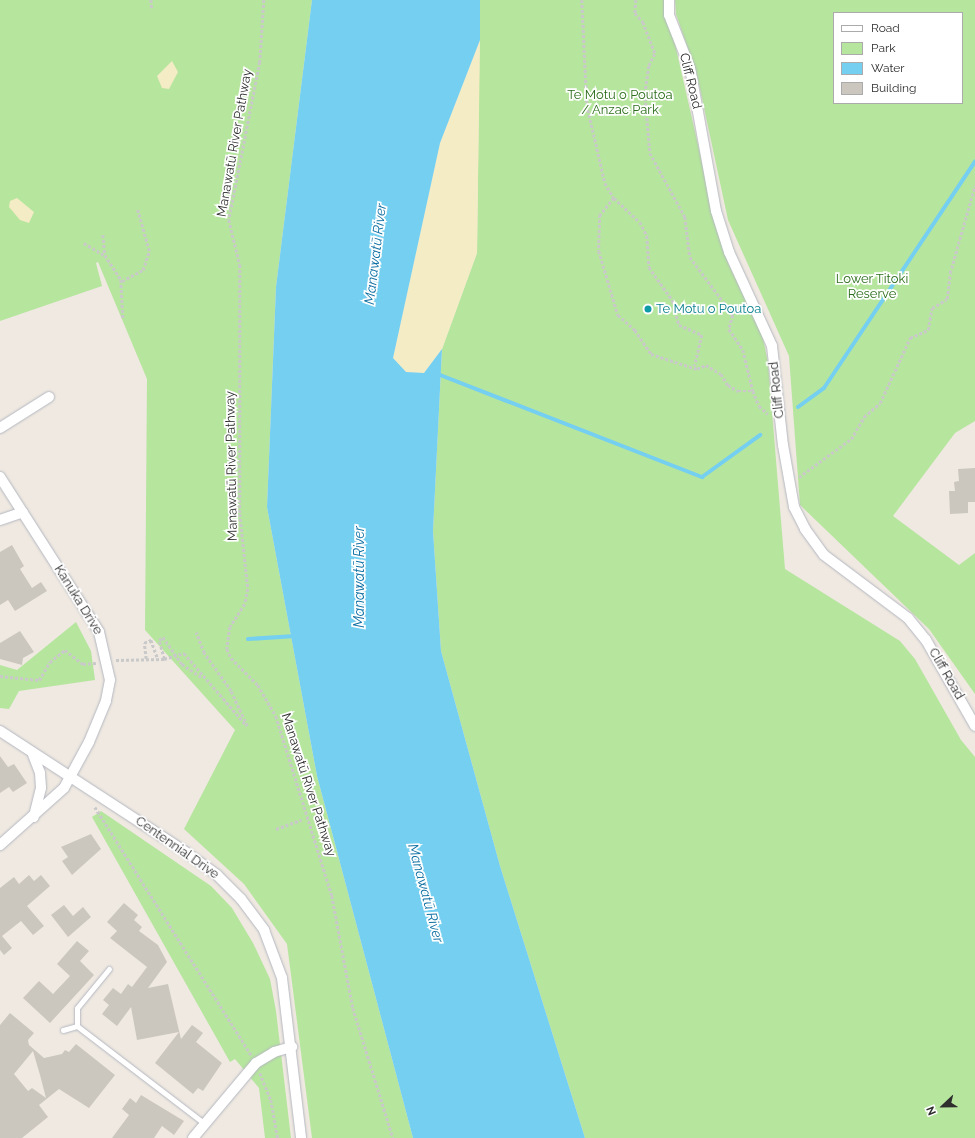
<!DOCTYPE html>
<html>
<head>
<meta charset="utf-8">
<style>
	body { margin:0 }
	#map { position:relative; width:975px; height:1138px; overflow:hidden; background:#efe9e1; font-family:Raleway,sans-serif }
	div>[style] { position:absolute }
	.green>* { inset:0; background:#b6e59e }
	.sand>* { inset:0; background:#f3ecc5 }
	.water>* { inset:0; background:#75cff0 }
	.stream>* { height:4px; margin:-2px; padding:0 2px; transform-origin:2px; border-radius:2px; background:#75cff0 }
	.building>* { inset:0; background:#cbc7bf }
	.path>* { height:2.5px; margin-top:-1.25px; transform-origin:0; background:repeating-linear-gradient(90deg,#c9c9c9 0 3px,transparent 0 5px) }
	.roads { filter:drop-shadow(0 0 1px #b4b7c1) drop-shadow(0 0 1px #b4b7c1) }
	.service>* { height:5px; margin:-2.5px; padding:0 2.5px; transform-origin:2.5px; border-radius:2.5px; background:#fff }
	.minor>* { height:10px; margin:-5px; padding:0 5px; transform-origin:5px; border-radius:5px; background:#fff }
	.dots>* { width:11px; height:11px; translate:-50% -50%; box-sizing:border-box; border:2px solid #fff; border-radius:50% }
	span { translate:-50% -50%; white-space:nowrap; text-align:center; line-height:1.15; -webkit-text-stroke:3.5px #fff; paint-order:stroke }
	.street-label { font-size:13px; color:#2e2e2e }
	.park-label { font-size:13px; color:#2c6e1b }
	.culture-label { font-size:13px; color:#0d838f }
	.left { translate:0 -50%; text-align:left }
	.water-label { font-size:14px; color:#0d6fa3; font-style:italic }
	.legend { position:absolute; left:833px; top:12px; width:130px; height:92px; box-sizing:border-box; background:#fff; border:1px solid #ababab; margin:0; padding:5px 7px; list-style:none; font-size:12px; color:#2e2e2e }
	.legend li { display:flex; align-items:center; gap:8px; height:20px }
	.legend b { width:20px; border:1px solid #ababab }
	.north { position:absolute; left:923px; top:1086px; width:40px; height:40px; -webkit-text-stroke:3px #fff; paint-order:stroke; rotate:248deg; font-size:11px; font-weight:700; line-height:16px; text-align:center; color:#2e2e2e }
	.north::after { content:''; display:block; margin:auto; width:14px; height:18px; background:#2e2e2e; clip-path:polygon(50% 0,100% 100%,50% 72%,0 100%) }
</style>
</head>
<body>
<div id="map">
	<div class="green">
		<i style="clip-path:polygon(0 0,312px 0,276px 287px,267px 507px,317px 776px,413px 1138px,312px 1138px,287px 944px,244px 884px,184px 829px,235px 730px,145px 630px,147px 379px,98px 262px,96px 263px,102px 286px,0 321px)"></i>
		<i style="clip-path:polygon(480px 0,665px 0,716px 224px,728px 263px,762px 333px,768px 363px,785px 569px,900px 641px,915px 659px,961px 740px,975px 757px,975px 1138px,585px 1138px,500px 866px,441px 651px,433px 531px,442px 349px,477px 253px)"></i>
		<i style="clip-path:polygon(evenodd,675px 0,975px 0,975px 421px,955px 433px,893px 516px,959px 565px,975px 553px,975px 694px,929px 629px,800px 505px,789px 356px,728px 220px,697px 75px,676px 14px,675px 0,834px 13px,962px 13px,962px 103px,834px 103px,834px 13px)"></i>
		<i style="clip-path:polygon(76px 622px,91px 651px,95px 680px,19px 691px,9px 709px,0 708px,0 665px,17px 670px)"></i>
		<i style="clip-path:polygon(101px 811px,211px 886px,232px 908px,253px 943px,270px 979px,276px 1011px,291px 1138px,265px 1138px,259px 1088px,235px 1059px,230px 1062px,92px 817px)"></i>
	</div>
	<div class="sand">
		<i style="clip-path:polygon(480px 40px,477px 253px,442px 349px,424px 373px,406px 372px,393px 358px,440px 143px)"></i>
		<i style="clip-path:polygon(172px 61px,178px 72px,169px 89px,162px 88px,157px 76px)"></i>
		<i style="clip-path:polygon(17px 198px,34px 212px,29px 223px,20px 220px,9px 207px,10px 201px)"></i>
	</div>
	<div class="water">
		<i style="clip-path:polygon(312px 0,480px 0,480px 40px,440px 143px,393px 358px,406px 372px,424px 373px,442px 349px,433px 531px,441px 651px,500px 866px,585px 1138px,413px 1138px,317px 776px,267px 507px,276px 287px)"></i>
	</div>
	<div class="stream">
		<i style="left:435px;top:373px;width:287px;rotate:21.3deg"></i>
		<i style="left:702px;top:477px;width:72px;rotate:-35.9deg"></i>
		<i style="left:798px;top:407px;width:32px;rotate:-36deg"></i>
		<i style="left:824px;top:388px;width:272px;rotate:-56.3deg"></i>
		<i style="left:248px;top:639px;width:48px;rotate:-3.6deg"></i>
	</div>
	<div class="building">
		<i style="clip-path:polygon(975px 468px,975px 502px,968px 502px,968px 513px,950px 514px,949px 491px,955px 491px,954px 482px,959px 481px,958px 469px)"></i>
		<i style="clip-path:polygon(12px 545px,24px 566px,20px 569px,32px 588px,41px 582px,47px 591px,15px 611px,8px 600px,0 605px,0 552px)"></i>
		<i style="clip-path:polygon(20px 631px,34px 652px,23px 658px,22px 665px,0 659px,0 643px)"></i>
		<i style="clip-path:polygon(0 756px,8px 767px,14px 764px,27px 783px,13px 792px,9px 787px,0 793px)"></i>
		<i style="clip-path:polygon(91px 834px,101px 849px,72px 875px,62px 861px,68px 857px,61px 847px)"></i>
		<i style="clip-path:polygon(29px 875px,34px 881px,41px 875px,50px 886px,27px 906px,44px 926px,33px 935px,21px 921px,2px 936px,12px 948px,4px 955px,0 950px,0 888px,14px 877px,19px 884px)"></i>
		<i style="clip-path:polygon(124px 903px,138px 915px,134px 920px,142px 927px,139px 931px,158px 945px,167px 962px,148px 988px,168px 984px,181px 1039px,192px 1025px,203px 1033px,196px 1042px,222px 1063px,203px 1091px,198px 1088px,193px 1094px,155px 1063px,179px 1032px,137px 1040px,131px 1007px,117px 1026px,102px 1014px,109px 1005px,103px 1000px,113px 988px,121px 994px,128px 984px,132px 987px,147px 967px,110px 938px,117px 931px,107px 922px)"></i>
		<i style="clip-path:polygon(64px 905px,73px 916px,83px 907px,91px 917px,68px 937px,51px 915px)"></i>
		<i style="clip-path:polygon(77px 941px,89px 951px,80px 961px,94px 975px,50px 1023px,23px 998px,39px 981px,53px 994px,70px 976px,57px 964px)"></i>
		<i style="clip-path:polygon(evenodd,10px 1013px,34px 1033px,28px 1040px,29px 1045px,44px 1058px,62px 1054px,65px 1050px,69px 1052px,76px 1044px,115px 1075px,89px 1108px,59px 1089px,39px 1105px,48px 1117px,22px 1138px,0 1138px,0 1025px,10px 1013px,33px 1051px,40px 1075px,46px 1098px,32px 1088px,28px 1091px,14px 1074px,33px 1051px)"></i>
		<i style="clip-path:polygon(141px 1095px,184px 1121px,174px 1135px,162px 1126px,154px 1138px,112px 1138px,129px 1115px,122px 1109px,130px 1098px,136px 1103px)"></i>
	</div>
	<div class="path">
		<i style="left:151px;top:0;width:10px;rotate:84deg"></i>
		<i style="left:264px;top:0;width:62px;rotate:93.7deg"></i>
		<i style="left:260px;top:62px;width:161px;rotate:101.1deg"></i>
		<i style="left:229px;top:220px;width:46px;rotate:76.3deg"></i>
		<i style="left:240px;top:265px;width:249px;rotate:90deg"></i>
		<i style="left:240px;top:514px;width:75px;rotate:83.9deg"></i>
		<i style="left:248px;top:589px;width:15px;rotate:101deg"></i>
		<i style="left:245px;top:604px;width:27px;rotate:123deg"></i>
		<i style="left:230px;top:627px;width:22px;rotate:98deg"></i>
		<i style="left:227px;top:649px;width:10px;rotate:66deg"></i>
		<i style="left:231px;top:658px;width:38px;rotate:45deg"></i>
		<i style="left:258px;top:685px;width:36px;rotate:60deg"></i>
		<i style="left:276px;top:716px;width:189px;rotate:72.7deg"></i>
		<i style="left:332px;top:896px;width:114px;rotate:79.4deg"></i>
		<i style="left:353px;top:1008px;width:136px;rotate:72.9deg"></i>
		<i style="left:582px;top:0;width:105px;rotate:87.3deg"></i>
		<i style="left:587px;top:105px;width:80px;rotate:77deg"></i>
		<i style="left:605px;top:183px;width:17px;rotate:59deg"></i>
		<i style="left:614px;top:198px;width:35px;rotate:43deg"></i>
		<i style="left:640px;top:222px;width:16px;rotate:63deg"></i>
		<i style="left:647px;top:236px;width:31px;rotate:86deg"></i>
		<i style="left:649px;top:267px;width:42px;rotate:54.8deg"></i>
		<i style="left:673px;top:301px;width:25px;rotate:76deg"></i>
		<i style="left:679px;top:325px;width:25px;rotate:23deg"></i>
		<i style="left:702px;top:335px;width:32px;rotate:103deg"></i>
		<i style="left:636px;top:0;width:13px;rotate:94deg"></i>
		<i style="left:635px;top:13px;width:12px;rotate:48deg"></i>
		<i style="left:643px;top:22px;width:34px;rotate:69deg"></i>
		<i style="left:655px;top:54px;width:13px;rotate:117deg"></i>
		<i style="left:649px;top:66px;width:27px;rotate:98deg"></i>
		<i style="left:645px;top:93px;width:60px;rotate:85.2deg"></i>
		<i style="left:650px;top:153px;width:73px;rotate:61.3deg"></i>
		<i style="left:685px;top:217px;width:40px;rotate:82.9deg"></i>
		<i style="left:690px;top:257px;width:72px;rotate:53.4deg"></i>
		<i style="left:733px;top:315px;width:15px;rotate:106deg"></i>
		<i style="left:729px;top:329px;width:25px;rotate:56deg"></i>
		<i style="left:743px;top:350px;width:42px;rotate:76.3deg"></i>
		<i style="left:614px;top:198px;width:22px;rotate:129deg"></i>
		<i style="left:600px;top:215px;width:36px;rotate:92deg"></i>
		<i style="left:599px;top:251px;width:67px;rotate:73.5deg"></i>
		<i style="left:618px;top:315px;width:23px;rotate:41deg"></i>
		<i style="left:635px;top:330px;width:29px;rotate:56deg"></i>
		<i style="left:651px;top:354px;width:48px;rotate:18.1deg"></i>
		<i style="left:697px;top:369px;width:10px;rotate:-24deg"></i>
		<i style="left:706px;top:365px;width:17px;rotate:31deg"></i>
		<i style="left:721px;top:374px;width:13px;rotate:58deg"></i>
		<i style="left:728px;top:385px;width:12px;rotate:31deg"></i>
		<i style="left:738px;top:391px;width:15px"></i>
		<i style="left:753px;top:391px;width:16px;rotate:68deg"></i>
		<i style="left:759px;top:406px;width:12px;rotate:42deg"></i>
		<i style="left:103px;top:235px;width:20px;rotate:84deg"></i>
		<i style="left:105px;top:255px;width:31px;rotate:57deg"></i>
		<i style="left:122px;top:281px;width:24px;rotate:-28deg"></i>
		<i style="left:143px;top:270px;width:20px;rotate:-72deg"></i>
		<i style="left:149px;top:251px;width:45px;rotate:-105.6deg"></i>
		<i style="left:84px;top:243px;width:26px;rotate:31deg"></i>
		<i style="left:121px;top:280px;width:38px;rotate:87deg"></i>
		<i style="left:799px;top:477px;width:64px;rotate:-36.2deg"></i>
		<i style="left:851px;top:439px;width:26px;rotate:-59deg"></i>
		<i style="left:864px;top:417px;width:21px;rotate:-41deg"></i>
		<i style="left:880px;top:403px;width:72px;rotate:-65.2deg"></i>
		<i style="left:910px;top:338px;width:20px;rotate:-24deg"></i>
		<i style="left:928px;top:330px;width:22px;rotate:-80deg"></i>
		<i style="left:932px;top:308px;width:17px;rotate:-31deg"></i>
		<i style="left:947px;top:299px;width:26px;rotate:-83deg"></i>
		<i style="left:950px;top:273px;width:91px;rotate:-74.1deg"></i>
		<i style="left:146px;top:659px;width:16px;rotate:-97deg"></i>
		<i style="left:144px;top:643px;width:8px;rotate:-23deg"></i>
		<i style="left:151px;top:640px;width:20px;rotate:70deg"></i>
		<i style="left:164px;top:659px;width:20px;rotate:-105deg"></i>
		<i style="left:159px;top:640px;width:5px;rotate:-37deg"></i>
		<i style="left:163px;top:637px;width:33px;rotate:55deg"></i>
		<i style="left:182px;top:664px;width:25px;rotate:34deg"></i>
		<i style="left:116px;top:660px;width:48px;rotate:-1.2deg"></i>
		<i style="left:164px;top:659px;width:21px;rotate:-17deg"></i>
		<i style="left:184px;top:653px;width:96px;rotate:49.2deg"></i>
		<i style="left:247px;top:726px;width:38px;rotate:-115deg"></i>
		<i style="left:231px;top:691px;width:47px;rotate:-125.4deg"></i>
		<i style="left:204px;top:653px;width:22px;rotate:-111deg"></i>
		<i style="left:0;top:676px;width:39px;rotate:6deg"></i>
		<i style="left:39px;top:680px;width:21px;rotate:-59deg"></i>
		<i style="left:50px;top:662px;width:19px;rotate:-39deg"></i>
		<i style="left:65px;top:650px;width:23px;rotate:38deg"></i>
		<i style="left:83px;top:664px;width:13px;rotate:-4deg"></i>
		<i style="left:95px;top:807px;width:293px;rotate:57.8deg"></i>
		<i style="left:276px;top:829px;width:27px;rotate:-20deg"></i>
		<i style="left:260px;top:1073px;width:29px;rotate:68deg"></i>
		<i style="left:271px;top:1100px;width:39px;rotate:80deg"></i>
	</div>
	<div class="roads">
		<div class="service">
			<i style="left:109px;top:969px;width:50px;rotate:129.4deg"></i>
			<i style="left:77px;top:1008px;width:18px;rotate:90deg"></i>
			<i style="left:77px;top:1026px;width:160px;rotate:37.4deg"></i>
			<i style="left:63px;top:1030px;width:15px;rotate:-16deg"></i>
		</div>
		<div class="minor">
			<i style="left:669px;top:0;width:15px;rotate:90deg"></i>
			<i style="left:669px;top:15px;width:57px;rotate:68.4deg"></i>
			<i style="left:690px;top:68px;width:145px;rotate:79.7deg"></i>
			<i style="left:716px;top:211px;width:43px;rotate:72.4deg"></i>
			<i style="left:729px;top:252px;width:103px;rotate:65.4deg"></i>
			<i style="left:772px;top:346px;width:100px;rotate:83.7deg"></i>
			<i style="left:783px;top:445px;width:63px;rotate:79.9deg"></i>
			<i style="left:794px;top:507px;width:25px;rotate:63deg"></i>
			<i style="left:805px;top:529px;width:32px;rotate:54deg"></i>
			<i style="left:824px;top:555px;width:105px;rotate:36.9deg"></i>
			<i style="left:908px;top:618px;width:28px;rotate:51deg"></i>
			<i style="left:926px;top:640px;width:99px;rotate:60.3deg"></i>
			<i style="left:0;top:428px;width:58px;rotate:-32.3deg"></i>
			<i style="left:0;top:477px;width:184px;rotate:57.4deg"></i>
			<i style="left:99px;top:632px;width:49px;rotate:77.1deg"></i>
			<i style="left:110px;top:680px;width:21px;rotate:101deg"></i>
			<i style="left:106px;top:701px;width:44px;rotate:112.5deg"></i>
			<i style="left:89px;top:742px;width:52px;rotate:118.5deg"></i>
			<i style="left:64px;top:788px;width:86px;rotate:138.3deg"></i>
			<i style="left:0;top:520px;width:24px;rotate:-19deg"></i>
			<i style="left:0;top:731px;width:223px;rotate:33.1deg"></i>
			<i style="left:187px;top:853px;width:37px;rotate:36deg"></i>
			<i style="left:217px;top:875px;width:34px;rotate:45deg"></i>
			<i style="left:241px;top:899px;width:39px;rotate:53deg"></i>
			<i style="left:264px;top:930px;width:51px;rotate:69.4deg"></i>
			<i style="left:282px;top:978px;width:161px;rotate:83.2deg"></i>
			<i style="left:32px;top:752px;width:22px;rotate:69deg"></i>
			<i style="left:40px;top:773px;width:15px;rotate:86deg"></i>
			<i style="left:41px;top:788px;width:30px;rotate:104deg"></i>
			<i style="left:193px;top:1138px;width:98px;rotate:-50deg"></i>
			<i style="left:256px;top:1063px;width:21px;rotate:-31deg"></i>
			<i style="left:274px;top:1052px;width:19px;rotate:-16deg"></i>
		</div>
	</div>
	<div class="dots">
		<i style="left:648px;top:309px;background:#0f9aa8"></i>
	</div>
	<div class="street-label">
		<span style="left:690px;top:81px;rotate:76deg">Cliff Road</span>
		<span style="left:235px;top:143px;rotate:-80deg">Manawatū River Pathway</span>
		<span style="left:777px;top:390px;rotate:-96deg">Cliff Road</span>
		<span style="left:232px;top:466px;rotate:-91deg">Manawatū River Pathway</span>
		<span style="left:78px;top:600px;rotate:58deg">Kanuka Drive</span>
		<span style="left:946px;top:674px;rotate:60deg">Cliff Road</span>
		<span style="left:308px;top:785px;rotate:72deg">Manawatū River Pathway</span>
		<span style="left:177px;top:848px;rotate:35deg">Centennial Drive</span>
	</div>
	<div class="park-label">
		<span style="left:620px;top:103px">Te Motu o Poutoa<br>/ Anzac Park</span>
		<span style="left:872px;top:287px">Lower Titoki<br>Reserve</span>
	</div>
	<div class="culture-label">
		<span class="left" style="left:656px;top:309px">Te Motu o Poutoa</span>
	</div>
	<div class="water-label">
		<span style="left:375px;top:254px;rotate:-83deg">Manawatū River</span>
		<span style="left:359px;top:577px;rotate:-90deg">Manawatū River</span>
		<span style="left:426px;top:893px;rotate:75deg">Manawatū River</span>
	</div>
	<ul class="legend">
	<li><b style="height:5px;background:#fff"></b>Road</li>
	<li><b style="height:11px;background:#b6e59e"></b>Park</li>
	<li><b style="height:11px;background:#75cff0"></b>Water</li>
	<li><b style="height:11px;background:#cbc7bf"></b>Building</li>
	</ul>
	<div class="north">N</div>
</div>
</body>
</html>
